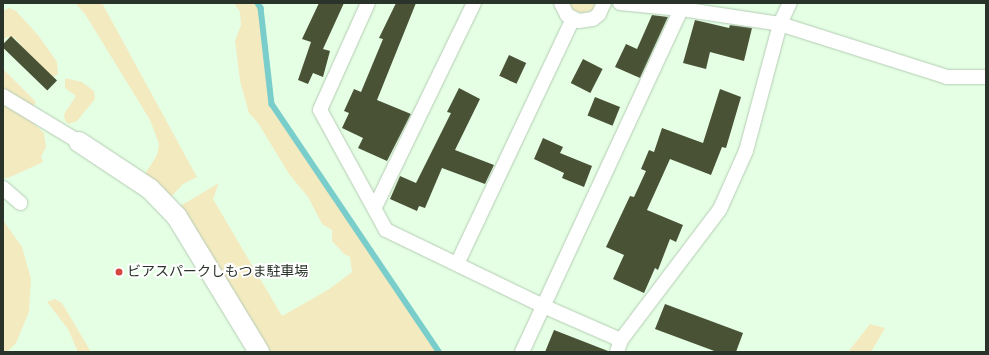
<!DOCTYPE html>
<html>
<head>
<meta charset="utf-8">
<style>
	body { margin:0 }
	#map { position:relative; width:989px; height:355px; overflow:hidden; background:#e5ffe5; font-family:"Source Sans 3","Noto Sans JP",sans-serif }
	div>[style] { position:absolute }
	.green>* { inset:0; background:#f3eac0 }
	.stream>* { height:5.5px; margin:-2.75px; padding:0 2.75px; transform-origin:2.75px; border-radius:2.75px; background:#79cecb }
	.building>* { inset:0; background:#4a5236; transform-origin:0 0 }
	.roads { filter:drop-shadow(0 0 1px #b4ccb3) drop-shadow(0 0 1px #b4ccb3) }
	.street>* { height:14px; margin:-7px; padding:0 7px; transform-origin:7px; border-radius:7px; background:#fff }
	.secondary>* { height:20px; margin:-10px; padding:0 10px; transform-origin:10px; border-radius:10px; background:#fff }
	.dots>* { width:11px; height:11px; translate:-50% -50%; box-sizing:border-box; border:2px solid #fff; border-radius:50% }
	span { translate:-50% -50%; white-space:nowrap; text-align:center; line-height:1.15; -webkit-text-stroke:4px #fff; paint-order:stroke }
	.poi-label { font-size:14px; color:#293329 }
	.left { translate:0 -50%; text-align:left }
	.frame { position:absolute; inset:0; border:4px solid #293329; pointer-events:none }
</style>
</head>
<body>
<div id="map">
	<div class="green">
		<i style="clip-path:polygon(75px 3px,102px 3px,197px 177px,183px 184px,171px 197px,145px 174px,157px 155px,159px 144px,150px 120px,85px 14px)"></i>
		<i style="clip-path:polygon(234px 3px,255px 3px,259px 9px,270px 104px,437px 352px,270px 352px,180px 206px,219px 183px,213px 199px,282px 316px,328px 290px,352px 272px,350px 257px,344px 254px,332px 241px,332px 230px,322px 224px,308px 197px,289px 174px,258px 123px,249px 113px,240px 81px,235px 41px,241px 25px,240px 12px)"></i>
		<i style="clip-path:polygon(569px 3px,596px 3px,592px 10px,584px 13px,575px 11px)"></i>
		<i style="clip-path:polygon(9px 8px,16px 11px,38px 35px,57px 62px,58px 74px,54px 77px,32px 59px,15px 38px,7px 37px,3px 40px,3px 11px)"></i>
		<i style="clip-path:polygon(3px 69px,36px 102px,32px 109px,3px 89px)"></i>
		<i style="clip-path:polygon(65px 78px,82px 82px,94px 91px,95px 99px,77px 121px,69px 124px,65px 121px,64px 114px,76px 96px,65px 88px)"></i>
		<i style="clip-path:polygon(3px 105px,30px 120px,44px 133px,46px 147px,41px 157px,43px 162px,8px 178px,3px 178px)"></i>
		<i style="clip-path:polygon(3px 220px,22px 247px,31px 279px,29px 312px,16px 343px,7px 352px,3px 352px)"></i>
		<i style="clip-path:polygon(55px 299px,62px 303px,91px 352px,78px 352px,68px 329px,47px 302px)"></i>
		<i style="clip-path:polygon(870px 324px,885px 328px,871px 352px,848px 352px)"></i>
	</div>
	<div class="stream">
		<i style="left:258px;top:3px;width:6px;rotate:59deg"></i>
		<i style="left:261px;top:8px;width:97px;rotate:83.5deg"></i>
		<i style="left:272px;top:104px;width:299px;rotate:56deg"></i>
	</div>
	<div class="building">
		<i style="clip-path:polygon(319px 3px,344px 3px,323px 49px,330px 51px,323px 77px,313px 73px,308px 84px,298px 80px,311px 42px,302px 39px)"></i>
		<i style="clip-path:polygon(396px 3px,416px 3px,377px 100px,411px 114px,387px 161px,358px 148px,363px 138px,342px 128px,349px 113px,344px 111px,354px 89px,361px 92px,383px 39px,379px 38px)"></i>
		<i style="clip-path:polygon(652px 15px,668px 17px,640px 78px,615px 67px,626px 44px,637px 49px)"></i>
		<i style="clip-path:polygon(695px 20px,729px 28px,730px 25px,752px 28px,744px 61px,710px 52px,706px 69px,683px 63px)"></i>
		<i style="left:11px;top:36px;width:64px;height:14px;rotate:44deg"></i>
		<i style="left:509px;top:55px;width:19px;height:23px;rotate:25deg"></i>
		<i style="left:583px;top:59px;width:22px;height:27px;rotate:27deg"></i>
		<i style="clip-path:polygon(459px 88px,480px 99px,455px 150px,494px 165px,485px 184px,442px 168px,425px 208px,419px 206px,417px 211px,390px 199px,400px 176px,416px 183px,451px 113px,447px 112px)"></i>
		<i style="clip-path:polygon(720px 89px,741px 97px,726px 148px,722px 147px,711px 175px,670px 159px,647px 210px,683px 225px,676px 242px,670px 239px,658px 270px,655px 268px,644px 293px,613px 279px,624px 255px,606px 247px,630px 196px,634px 197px,646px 171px,641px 169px,649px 150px,654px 152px,662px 128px,703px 143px)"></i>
		<i style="left:595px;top:97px;width:27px;height:20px;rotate:22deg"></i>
		<i style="clip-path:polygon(543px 138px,563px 147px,560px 153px,592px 166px,584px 187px,562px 178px,564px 173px,534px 159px)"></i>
		<i style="clip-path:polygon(665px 304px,743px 333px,736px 352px,717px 352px,655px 329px)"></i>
		<i style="clip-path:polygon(554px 330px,608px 351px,608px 352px,545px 352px)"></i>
	</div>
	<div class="roads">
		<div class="street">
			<i style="left:368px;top:3px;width:117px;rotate:114.2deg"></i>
			<i style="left:320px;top:110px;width:137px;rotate:61.2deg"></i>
			<i style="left:386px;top:230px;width:174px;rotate:25.8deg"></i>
			<i style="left:543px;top:306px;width:85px;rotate:23.6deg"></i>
			<i style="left:561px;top:3px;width:13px;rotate:63deg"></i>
			<i style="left:567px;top:15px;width:13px;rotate:27deg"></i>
			<i style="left:579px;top:21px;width:14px;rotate:-8deg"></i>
			<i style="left:593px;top:19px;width:8px;rotate:-40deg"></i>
			<i style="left:599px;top:14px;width:12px;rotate:-66deg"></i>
			<i style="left:620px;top:3px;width:61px;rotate:5.6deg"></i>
			<i style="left:681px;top:9px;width:100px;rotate:8.6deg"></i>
			<i style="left:780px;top:24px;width:175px;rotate:17.6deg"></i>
			<i style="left:947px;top:77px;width:39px"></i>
			<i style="left:3px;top:96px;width:89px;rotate:31.2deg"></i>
			<i style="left:3px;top:188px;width:23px;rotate:41deg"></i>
			<i style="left:375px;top:207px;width:227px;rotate:-64.1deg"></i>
			<i style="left:457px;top:264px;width:271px;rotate:-64.7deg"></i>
			<i style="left:522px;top:352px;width:385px;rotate:-65.1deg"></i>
			<i style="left:617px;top:352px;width:13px;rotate:-72deg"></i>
			<i style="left:621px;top:340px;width:164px;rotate:-52.9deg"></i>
			<i style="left:720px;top:209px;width:64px;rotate:-65.9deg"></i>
			<i style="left:746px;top:151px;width:131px;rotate:-75deg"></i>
			<i style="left:780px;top:24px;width:23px;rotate:-65deg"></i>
		</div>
		<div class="secondary">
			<i style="left:79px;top:142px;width:85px;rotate:33.5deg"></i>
			<i style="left:150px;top:189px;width:39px;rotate:46deg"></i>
			<i style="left:177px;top:217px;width:158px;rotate:58.7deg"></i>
		</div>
	</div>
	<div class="dots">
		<i style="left:119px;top:272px;background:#d54643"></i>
	</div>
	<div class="poi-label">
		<span class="left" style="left:127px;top:272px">ビアスパークしもつま駐車場</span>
	</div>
	<div class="frame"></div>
</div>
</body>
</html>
